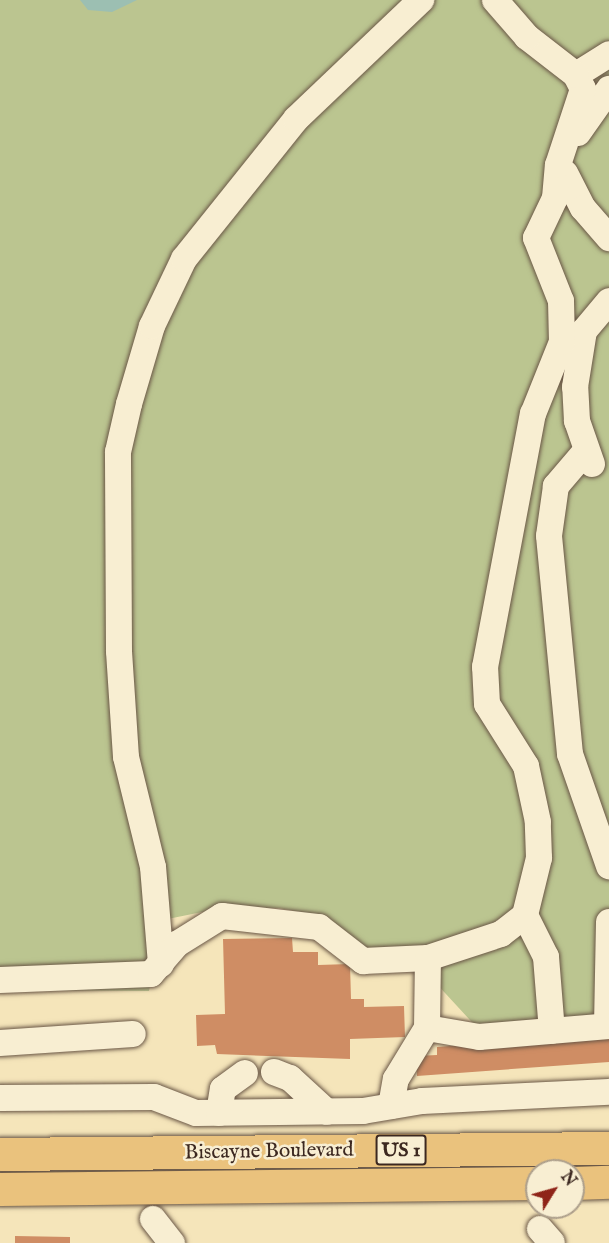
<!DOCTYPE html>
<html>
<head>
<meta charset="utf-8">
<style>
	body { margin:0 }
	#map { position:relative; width:609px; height:1243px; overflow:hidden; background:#f5e5ba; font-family:"IM FELL English",serif }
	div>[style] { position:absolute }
	.green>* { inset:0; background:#bbc590 }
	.water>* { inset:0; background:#9cbfb2 }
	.building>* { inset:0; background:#cf8d64 }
	.roads { filter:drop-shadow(0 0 2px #6a5746) drop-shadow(0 0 2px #6a5746) }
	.minor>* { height:26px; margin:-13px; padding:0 13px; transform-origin:13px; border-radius:13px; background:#f8eed2 }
	.major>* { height:33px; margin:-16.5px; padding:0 16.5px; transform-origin:16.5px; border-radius:16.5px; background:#eac27d }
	span { translate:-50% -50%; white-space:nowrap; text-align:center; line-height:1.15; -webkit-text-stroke:5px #f8eed2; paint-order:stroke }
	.shield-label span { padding:2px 4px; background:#f8eed2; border:2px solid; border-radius:4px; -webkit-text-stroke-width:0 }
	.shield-label { font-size:20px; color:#3c2820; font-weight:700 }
	.street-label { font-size:21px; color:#3c2820 }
	.north { position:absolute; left:525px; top:1159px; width:60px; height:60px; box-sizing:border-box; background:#f8eed2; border:2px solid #ad9f8b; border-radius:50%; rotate:53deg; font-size:16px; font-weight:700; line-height:24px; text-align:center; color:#3c2820 }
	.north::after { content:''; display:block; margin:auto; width:21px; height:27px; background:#8f2418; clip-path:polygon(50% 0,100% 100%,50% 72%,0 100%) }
</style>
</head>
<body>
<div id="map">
	<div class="green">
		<i style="clip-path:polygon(0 0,609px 0,609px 1021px,481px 1032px,410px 955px,373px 956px,315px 915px,279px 908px,212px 910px,148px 923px,154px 964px,149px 991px,0 990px)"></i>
	</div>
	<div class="water">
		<i style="clip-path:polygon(80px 0,137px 0,112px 12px,88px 10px)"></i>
	</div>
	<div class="building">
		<i style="clip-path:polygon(292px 938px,293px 952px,318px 952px,318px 965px,350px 964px,351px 999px,364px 999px,364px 1007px,404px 1006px,405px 1037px,350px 1039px,350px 1059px,217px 1054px,215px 1045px,197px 1046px,196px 1015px,225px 1014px,223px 939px)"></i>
		<i style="clip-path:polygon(609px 1034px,609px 1062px,417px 1076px,416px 1056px,437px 1055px,437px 1047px)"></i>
		<i style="clip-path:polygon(15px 1236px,70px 1237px,70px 1243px,15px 1243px)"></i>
	</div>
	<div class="roads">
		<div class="minor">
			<i style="left:576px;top:75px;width:39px;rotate:-32deg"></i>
			<i style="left:578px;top:133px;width:54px;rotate:-54.8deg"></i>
			<i style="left:565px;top:173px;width:39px;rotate:63deg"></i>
			<i style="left:583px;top:208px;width:40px;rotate:49deg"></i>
			<i style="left:585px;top:452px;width:45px;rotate:130.5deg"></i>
			<i style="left:556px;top:486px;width:50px;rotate:98deg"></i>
			<i style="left:549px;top:536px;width:219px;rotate:84.5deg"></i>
			<i style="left:570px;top:754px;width:119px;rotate:70.8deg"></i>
			<i style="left:592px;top:464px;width:46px;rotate:-109.2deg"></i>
			<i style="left:577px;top:421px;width:34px;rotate:-93deg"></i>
			<i style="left:575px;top:387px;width:57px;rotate:-80.9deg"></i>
			<i style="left:584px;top:331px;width:39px;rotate:-50deg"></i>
			<i style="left:525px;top:915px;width:47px;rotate:63.4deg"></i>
			<i style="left:546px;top:957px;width:74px;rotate:85.4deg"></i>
			<i style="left:161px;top:964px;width:97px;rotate:-94.7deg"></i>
			<i style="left:153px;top:867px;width:113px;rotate:-103.8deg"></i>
			<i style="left:126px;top:757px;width:106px;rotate:-93.8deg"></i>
			<i style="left:119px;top:651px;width:199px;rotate:-90.3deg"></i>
			<i style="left:118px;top:452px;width:49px;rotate:-77.1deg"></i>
			<i style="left:129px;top:404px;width:81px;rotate:-73.6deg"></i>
			<i style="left:152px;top:326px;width:74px;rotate:-64.5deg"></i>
			<i style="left:184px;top:259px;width:179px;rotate:-51.3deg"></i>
			<i style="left:296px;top:119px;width:173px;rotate:-43.6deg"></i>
			<i style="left:0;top:980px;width:151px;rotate:-2.3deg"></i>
			<i style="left:151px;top:974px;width:40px;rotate:-49deg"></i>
			<i style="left:177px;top:944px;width:53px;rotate:-31.9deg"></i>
			<i style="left:222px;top:916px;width:98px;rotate:6.5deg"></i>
			<i style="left:319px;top:927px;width:56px;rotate:37.7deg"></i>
			<i style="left:363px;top:961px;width:65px;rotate:-2.6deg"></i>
			<i style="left:428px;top:958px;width:77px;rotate:-18.2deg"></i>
			<i style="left:501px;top:934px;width:31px;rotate:-38deg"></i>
			<i style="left:525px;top:915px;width:59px;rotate:-76.2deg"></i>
			<i style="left:539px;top:858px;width:36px;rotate:-92deg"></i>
			<i style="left:538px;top:822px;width:57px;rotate:-102.1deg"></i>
			<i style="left:526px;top:766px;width:73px;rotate:-122.2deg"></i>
			<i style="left:487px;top:704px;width:37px;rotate:-93deg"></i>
			<i style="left:485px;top:667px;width:258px;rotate:-79.3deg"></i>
			<i style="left:533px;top:414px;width:78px;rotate:-68.1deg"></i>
			<i style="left:562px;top:342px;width:41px;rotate:-91.4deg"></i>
			<i style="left:561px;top:301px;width:68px;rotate:-111.6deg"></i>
			<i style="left:536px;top:238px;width:44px;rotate:-64.6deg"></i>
			<i style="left:555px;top:198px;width:33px;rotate:-85deg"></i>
			<i style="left:558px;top:165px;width:80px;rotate:-71.8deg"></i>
			<i style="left:583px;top:89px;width:16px;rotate:-117deg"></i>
			<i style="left:576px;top:75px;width:62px;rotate:-142.2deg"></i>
			<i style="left:527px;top:37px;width:49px;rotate:-130.9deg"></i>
			<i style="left:607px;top:1026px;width:104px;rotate:-88.9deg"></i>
			<i style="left:427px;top:1028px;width:53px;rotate:9.8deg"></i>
			<i style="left:479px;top:1037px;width:130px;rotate:-4.8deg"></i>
			<i style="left:0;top:1043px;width:133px;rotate:-3.9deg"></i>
			<i style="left:274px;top:1072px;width:17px;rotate:21deg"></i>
			<i style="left:290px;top:1078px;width:50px;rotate:42.6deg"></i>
			<i style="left:0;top:1098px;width:154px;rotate:-0.4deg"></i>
			<i style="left:154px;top:1097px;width:45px;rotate:20.9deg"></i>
			<i style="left:196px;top:1113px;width:167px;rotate:-0.7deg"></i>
			<i style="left:363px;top:1111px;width:60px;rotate:-9.6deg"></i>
			<i style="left:422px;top:1101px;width:187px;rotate:-2.8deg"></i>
			<i style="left:391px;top:1106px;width:27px;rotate:-80deg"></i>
			<i style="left:396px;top:1079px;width:60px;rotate:-58.7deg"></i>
			<i style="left:427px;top:1028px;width:70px;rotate:-89.2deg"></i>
			<i style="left:219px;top:1113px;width:24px;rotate:-81deg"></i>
			<i style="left:223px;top:1089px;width:27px;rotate:-36deg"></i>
			<i style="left:153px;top:1219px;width:31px;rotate:52deg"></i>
			<i style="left:540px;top:1229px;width:18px;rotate:49deg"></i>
		</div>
		<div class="major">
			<i style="left:0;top:1154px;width:609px;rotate:-0.56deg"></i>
			<i style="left:573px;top:1183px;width:36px;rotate:-2deg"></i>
			<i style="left:0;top:1189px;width:537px;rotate:-0.64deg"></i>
		</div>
	</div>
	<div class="shield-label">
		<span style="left:401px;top:1150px">US 1</span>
	</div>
	<div class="street-label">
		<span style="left:269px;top:1152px;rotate:-1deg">Biscayne Boulevard</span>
	</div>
	<div class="north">N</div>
</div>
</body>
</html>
